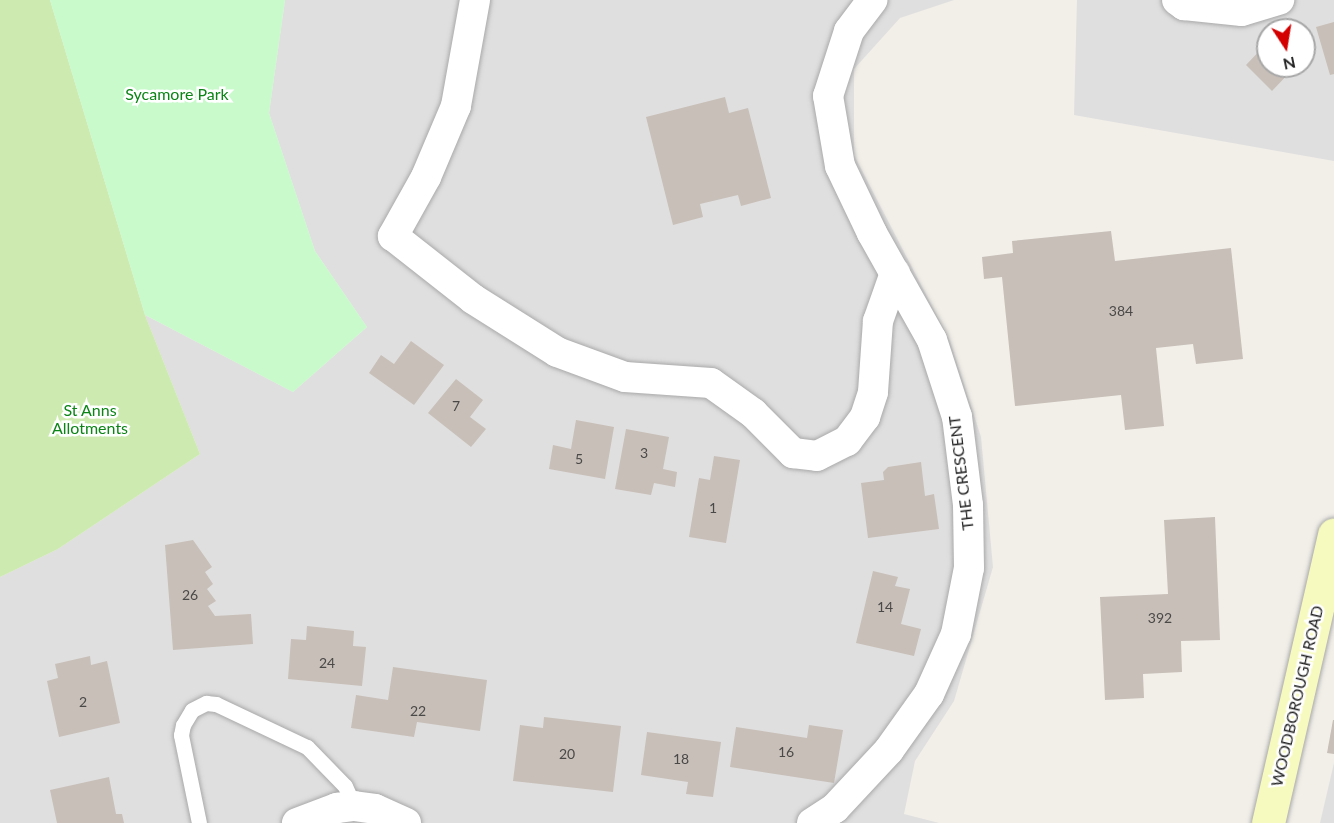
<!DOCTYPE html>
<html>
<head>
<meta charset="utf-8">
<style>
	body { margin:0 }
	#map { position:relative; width:1334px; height:823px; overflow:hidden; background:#f2efe9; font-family:Lato,sans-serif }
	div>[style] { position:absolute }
	.residential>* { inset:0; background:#e0dfdf }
	.grass>* { inset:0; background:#cdebb0 }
	.park>* { inset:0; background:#c8facc }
	.building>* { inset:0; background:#c7bfb8 }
	.roads { filter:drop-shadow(0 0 2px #a9a9a9) drop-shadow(0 0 2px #a9a9a9) }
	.service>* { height:15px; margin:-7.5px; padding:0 7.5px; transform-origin:7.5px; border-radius:7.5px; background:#fff }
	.minor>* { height:30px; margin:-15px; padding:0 15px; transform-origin:15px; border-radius:15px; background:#fff }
	.secondary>* { height:33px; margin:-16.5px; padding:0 16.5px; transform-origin:16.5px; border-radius:16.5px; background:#f7fabf }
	span { translate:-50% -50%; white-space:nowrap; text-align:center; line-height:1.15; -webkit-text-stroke:5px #fff; paint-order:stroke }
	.number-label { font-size:14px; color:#4b4948 }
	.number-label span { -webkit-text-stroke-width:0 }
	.park-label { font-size:16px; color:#0c8416 }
	.street-label { font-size:16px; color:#222 }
	.north { position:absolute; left:1256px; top:18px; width:60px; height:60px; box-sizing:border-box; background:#fff; border:2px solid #a7a7a7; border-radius:50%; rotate:168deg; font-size:16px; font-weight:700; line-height:24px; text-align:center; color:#222 }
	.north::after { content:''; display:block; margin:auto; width:21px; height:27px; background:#d40000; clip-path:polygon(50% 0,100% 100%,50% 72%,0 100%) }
</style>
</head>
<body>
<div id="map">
	<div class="residential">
		<i style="clip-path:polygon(285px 0,954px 0,900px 18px,854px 69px,854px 155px,950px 341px,981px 437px,993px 567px,954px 701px,915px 761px,904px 814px,939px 823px,0 823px,0 577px,58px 549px,200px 454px,145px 315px,293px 392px,367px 327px,315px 251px,269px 113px)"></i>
		<i style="clip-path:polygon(evenodd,1077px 0,1334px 0,1334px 161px,1074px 115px,1077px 0,1268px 30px,1304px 30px,1304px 66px,1268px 66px,1268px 30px)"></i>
		<i style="clip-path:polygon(1334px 763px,1334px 823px,1320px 823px)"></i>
	</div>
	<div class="grass">
		<i style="clip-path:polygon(0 0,50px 0,145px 315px,200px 454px,58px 549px,0 577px)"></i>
	</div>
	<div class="park">
		<i style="clip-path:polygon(50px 0,285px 0,269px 113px,315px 251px,367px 327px,293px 392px,145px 315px)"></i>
	</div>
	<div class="building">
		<i style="clip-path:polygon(1334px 22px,1334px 74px,1330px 75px,1316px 27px)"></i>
		<i style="clip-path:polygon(1265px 45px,1268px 48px,1268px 66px,1286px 66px,1291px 71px,1272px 91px,1246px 65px)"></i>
		<i style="clip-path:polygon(725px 97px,729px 113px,748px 108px,771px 198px,741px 206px,738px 195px,700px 204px,703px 217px,673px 225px,646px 117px)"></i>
		<i style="clip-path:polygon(1111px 231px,1115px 261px,1231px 248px,1243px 359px,1196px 364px,1193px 344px,1156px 348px,1164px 426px,1125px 430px,1121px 395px,1015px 406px,1002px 277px,984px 279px,982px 257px,1013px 253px,1012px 241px)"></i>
		<i style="clip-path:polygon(411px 341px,444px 365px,414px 405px,369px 373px,381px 355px,394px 364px)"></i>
		<i style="clip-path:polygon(456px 379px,483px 400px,470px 417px,486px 429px,471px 447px,428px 413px)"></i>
		<i style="clip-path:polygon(576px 420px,614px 427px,605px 479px,549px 469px,553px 445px,571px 449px)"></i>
		<i style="clip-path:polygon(626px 429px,669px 437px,663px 469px,677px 472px,675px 487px,654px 483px,651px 495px,615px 489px)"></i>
		<i style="clip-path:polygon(714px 456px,740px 460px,726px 543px,689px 537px,699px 478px,710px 480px)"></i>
		<i style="clip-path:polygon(921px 462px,925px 496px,934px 494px,939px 529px,868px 538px,861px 483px,884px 480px,883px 472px,888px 467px)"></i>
		<i style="clip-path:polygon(1215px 517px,1220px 640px,1181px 641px,1182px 672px,1143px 674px,1144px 698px,1105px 700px,1100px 597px,1168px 594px,1164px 520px)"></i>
		<i style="clip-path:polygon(193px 540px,212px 567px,205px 572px,213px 584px,207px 589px,216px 601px,208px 606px,215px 616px,251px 614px,253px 644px,173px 650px,165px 545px)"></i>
		<i style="clip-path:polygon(873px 571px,898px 577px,895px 586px,910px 589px,901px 624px,921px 629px,914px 656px,856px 643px)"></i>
		<i style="clip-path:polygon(307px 626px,354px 631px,353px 646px,366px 647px,362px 686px,288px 679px,291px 639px,306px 640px)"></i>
		<i style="clip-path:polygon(90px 656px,91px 665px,107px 661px,120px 723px,59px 737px,47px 681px,58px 678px,55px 664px)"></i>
		<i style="clip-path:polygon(393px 667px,487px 680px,480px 731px,417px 722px,414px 737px,351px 728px,356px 695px,388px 700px)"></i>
		<i style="clip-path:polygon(544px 717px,621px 726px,613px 792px,513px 781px,520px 725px,543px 728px)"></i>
		<i style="clip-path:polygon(1333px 720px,1334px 720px,1334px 754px,1327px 753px)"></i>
		<i style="clip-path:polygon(809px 725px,843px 730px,834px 783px,730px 767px,736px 727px,807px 738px)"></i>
		<i style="clip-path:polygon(647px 732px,721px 742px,713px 797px,686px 794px,688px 782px,641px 775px)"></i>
		<i style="clip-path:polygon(109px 777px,116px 814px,122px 814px,124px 823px,57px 823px,50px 790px)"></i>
	</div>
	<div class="roads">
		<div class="service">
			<i style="left:199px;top:823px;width:90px;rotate:-101.6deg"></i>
			<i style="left:181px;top:735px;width:10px;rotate:-79deg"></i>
			<i style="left:183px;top:725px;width:17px;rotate:-59deg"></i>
			<i style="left:192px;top:710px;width:16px;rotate:-27deg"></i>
			<i style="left:206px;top:703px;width:10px;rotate:6deg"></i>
			<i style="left:216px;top:704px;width:101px;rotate:25.3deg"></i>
			<i style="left:307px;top:747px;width:54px;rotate:45.7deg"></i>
			<i style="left:345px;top:786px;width:22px;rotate:66deg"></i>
		</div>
		<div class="minor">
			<i style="left:475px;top:0;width:108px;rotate:100.2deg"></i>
			<i style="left:456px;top:106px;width:77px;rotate:112.9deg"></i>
			<i style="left:426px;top:177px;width:68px;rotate:119.2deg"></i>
			<i style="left:393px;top:236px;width:102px;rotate:38.2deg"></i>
			<i style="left:473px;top:299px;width:99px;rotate:32.2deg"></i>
			<i style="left:557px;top:352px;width:72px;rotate:20.2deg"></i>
			<i style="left:625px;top:377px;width:86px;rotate:4deg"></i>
			<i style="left:711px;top:383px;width:52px;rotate:35.5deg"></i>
			<i style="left:753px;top:413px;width:57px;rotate:45deg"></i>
			<i style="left:793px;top:453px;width:24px;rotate:7deg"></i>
			<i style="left:817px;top:456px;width:34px;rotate:-27deg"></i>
			<i style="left:847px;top:441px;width:30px;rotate:-53deg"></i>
			<i style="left:865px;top:417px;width:26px;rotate:-72deg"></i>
			<i style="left:873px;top:392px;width:71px;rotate:-86deg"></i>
			<i style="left:878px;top:321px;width:51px;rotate:-70.5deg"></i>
			<i style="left:1177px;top:0;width:9px;rotate:36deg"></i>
			<i style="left:1184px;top:5px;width:58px;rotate:5.9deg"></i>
			<i style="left:1242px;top:11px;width:39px;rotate:-17deg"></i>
			<i style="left:297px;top:823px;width:43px;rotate:-20.6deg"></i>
			<i style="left:337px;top:808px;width:17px;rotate:-7deg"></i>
			<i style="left:354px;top:806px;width:21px;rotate:8deg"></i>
			<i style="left:375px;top:809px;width:34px;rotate:24deg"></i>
			<i style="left:812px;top:823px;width:27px;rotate:-33deg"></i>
			<i style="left:835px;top:808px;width:79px;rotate:-47deg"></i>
			<i style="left:889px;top:750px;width:69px;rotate:-54.5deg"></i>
			<i style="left:929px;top:694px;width:66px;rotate:-65.8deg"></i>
			<i style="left:956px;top:634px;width:67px;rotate:-78.9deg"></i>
			<i style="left:969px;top:568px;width:63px;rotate:-90.9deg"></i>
			<i style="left:968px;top:505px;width:89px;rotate:-97.1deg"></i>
			<i style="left:957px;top:417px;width:81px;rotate:-108deg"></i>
			<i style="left:932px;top:340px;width:123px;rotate:-119.3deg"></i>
			<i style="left:872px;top:233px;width:74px;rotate:-115.5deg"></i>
			<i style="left:840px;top:166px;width:71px;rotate:-99.7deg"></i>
			<i style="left:828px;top:96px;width:68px;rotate:-72.1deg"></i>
			<i style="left:849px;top:31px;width:39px;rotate:-53deg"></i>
		</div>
		<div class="secondary">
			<i style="left:1268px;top:823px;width:296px;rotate:-77.1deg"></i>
		</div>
	</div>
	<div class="number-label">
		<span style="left:1121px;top:311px">384</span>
		<span style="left:456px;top:406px">7</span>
		<span style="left:644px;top:453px">3</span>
		<span style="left:579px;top:459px">5</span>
		<span style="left:713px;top:508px">1</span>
		<span style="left:190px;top:595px">26</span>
		<span style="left:885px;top:607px">14</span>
		<span style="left:1160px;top:618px">392</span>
		<span style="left:327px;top:663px">24</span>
		<span style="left:83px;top:702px">2</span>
		<span style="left:418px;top:711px">22</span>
		<span style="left:786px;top:752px">16</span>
		<span style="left:567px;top:754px">20</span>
		<span style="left:681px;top:759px">18</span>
	</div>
	<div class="park-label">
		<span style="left:177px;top:94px">Sycamore Park</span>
		<span style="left:90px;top:419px">St Anns<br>Allotments</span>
	</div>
	<div class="street-label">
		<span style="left:961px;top:473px;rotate:-97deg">THE CRESCENT</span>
		<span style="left:1297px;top:696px;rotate:-77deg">WOODBOROUGH ROAD</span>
	</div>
	<div class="north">N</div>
</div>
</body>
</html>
